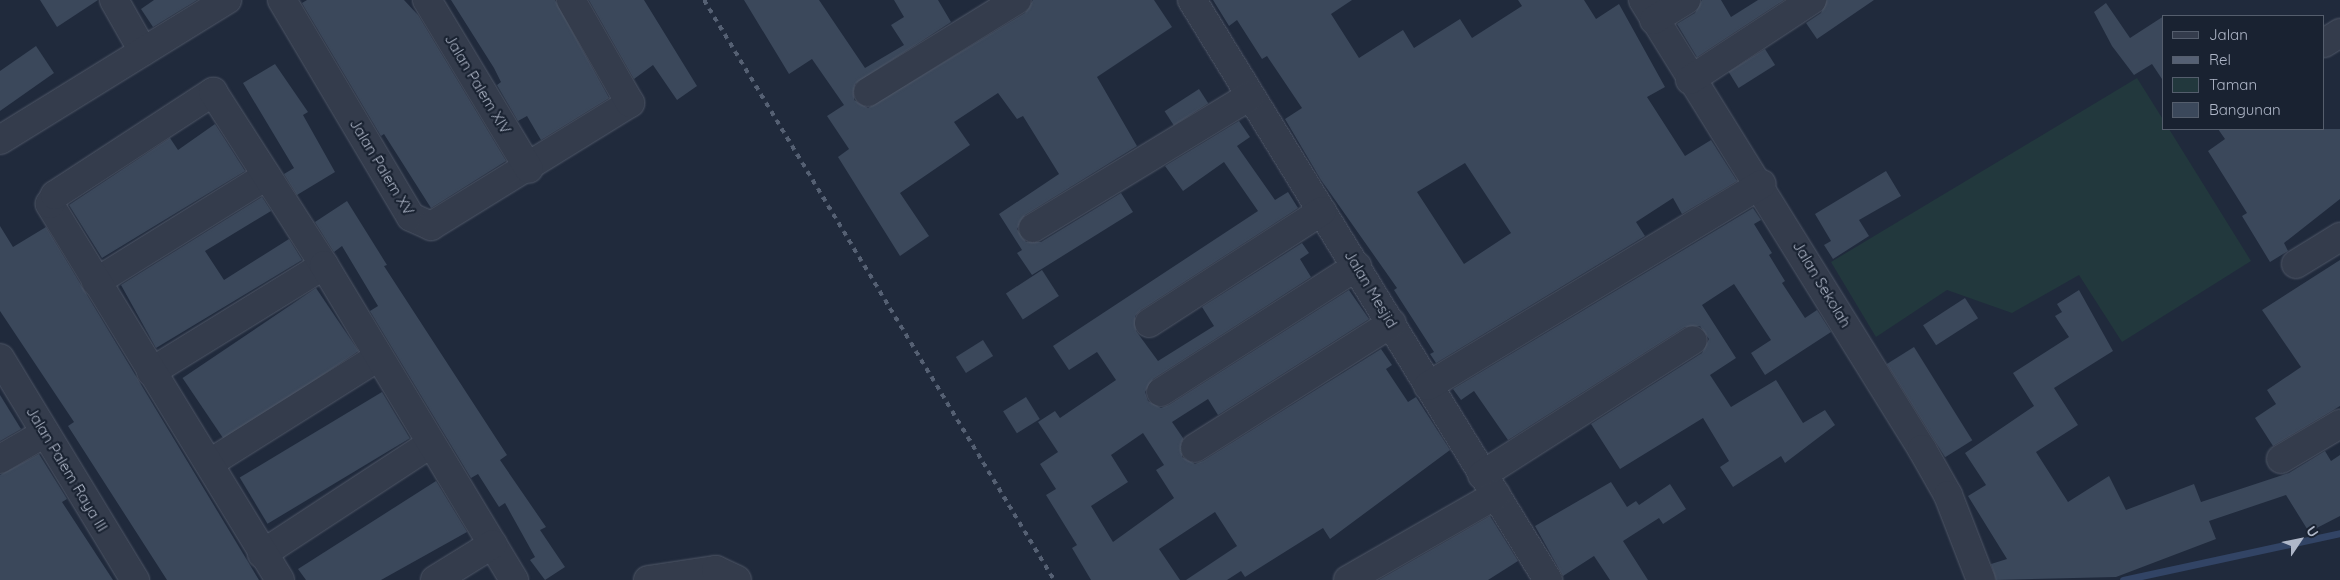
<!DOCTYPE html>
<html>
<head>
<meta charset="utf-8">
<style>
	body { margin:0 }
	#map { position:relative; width:2340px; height:580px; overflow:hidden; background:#202a3c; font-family:Quicksand,sans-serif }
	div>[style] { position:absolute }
	.green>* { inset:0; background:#22383d }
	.stream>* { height:7px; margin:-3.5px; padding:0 3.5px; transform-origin:3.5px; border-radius:3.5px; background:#324465 }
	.building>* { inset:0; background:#3b485b; transform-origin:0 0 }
	.roads { filter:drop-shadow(0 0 1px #4f5767) drop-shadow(0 0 1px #4f5767) }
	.minor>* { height:28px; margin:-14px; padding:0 14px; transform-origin:14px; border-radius:14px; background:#343c4c }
	.rail>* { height:4px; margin-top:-2px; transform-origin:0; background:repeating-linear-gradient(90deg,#556073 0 5px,transparent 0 10px) }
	span { translate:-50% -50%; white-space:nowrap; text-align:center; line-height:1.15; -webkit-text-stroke:4.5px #192231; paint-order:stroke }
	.street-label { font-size:15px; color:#afb7c8 }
	.legend { position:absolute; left:2162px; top:15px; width:162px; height:115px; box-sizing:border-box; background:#192231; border:1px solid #555e6d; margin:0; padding:6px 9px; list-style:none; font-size:15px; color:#afb7c8 }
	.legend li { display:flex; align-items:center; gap:10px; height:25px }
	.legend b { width:25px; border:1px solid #555e6d }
	.north { position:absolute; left:2275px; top:515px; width:50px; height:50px; -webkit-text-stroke:4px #192231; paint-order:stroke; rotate:56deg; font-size:14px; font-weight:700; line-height:20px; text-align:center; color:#afb7c8 }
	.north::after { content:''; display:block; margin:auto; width:18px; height:22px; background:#afb7c8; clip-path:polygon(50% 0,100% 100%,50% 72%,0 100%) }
</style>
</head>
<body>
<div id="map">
	<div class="green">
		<i style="clip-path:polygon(2137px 78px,2164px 121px,2164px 129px,2169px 129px,2251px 261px,2122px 342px,2079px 275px,2012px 313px,1947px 290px,1876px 337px,1831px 262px)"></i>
	</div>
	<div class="stream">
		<i style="left:2123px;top:580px;width:222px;rotate:-12.2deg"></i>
	</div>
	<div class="building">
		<i style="clip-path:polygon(40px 0,98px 0,57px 27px)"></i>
		<i style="clip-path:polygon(154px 0,197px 0,153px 27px,141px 9px)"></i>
		<i style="clip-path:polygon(307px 0,404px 0,418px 15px,506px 161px,431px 208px,384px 134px,381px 136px,302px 3px)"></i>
		<i style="clip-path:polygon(451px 0,555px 0,609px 98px,541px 140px,527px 116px,518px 121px,497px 85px,501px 82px,494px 68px)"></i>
		<i style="clip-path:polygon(589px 0,644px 0,697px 86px,677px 100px,653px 65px,634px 79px)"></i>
		<i style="clip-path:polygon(744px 0,819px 0,865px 68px,904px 45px,891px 25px,904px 17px,894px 0,938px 0,951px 22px,855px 84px,854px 100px,868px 108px,1025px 13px,1033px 0,1154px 0,1172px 27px,1097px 77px,1137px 146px,1025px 215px,1017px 229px,1026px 242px,1041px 242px,1121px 193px,1133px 212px,1032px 275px,1017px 253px,1022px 250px,999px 214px,1059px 174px,1023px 116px,1017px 119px,998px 93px,954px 122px,970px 145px,900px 193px,929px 236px,900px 256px,838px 157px,849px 149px,827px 116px,844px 105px,812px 59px,789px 74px)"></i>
		<i style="clip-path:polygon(evenodd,1213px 0,1352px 0,1331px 14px,1359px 58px,1403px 30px,1414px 48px,1460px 19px,1472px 38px,1522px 6px,1518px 0,1584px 0,1596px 19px,1619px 4px,1665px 87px,1647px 97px,1685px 156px,1711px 140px,1737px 181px,1682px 214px,1673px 198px,1636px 222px,1645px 236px,1436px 363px,1430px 354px,1434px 352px,1394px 290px,1397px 288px,1321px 180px,1285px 119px,1302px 108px,1267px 56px,1262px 59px,1237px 20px,1229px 26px,1213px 0,1465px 163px,1511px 233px,1464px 264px,1417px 192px,1465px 163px)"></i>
		<i style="clip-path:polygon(1702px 0,1721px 0,1731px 17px,1758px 0,1784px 0,1697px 57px,1677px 24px,1695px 13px)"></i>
		<i style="clip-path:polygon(1827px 0,1874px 0,1817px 39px,1806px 23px,1821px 13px)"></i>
		<i style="clip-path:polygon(2106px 3px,2130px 38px,2164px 16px,2164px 82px,2152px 64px,2134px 75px,2112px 46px,2094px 12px)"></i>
		<i style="clip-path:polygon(36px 46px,54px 73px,0 111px,0 71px)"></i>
		<i style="left:1765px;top:49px;width:19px;height:43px;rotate:58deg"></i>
		<i style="clip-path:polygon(275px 64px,308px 112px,303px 115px,335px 172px,297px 195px,284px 174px,294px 168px,243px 83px)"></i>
		<i style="left:1199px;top:89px;width:17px;height:41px;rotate:57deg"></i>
		<i style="clip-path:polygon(evenodd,1239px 121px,1250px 137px,1237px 146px,1275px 200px,1288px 192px,1298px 208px,1141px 310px,1135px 316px,1136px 331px,1158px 361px,1214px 326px,1202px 307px,1302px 243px,1309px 253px,1300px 259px,1311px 277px,1153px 379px,1145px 392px,1148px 401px,1161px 408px,1169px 405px,1349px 290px,1369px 319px,1218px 415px,1208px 399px,1172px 422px,1183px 438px,1182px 457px,1195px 464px,1203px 461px,1381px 349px,1392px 365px,1386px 369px,1408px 402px,1416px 397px,1450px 450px,1330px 539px,1323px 528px,1245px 577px,1241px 571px,1227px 580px,1186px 580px,1237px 546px,1215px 512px,1159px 549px,1180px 580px,1091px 580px,1072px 548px,1077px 545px,1046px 495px,1056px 489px,1040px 464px,1058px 452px,1038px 422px,1055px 411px,1060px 418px,1116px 380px,1097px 352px,1069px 370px,1053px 346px,1258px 211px,1224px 162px,1183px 191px,1165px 166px,1239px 121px,1143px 433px,1164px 465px,1156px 470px,1174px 498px,1113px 542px,1091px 506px,1128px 482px,1111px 455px,1143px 433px)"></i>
		<i style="clip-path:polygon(215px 124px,245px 171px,102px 258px,69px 205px,170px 138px,178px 150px)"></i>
		<i style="clip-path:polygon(2218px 129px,2340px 129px,2340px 199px,2284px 243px,2288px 251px,2270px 262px,2242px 216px,2247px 213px,2208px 151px,2225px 139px)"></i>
		<i style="clip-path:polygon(1886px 171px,1901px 196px,1859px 220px,1869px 236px,1833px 259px,1824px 245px,1831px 241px,1815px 214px)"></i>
		<i style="clip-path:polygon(262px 197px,271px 211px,205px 251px,224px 280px,289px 239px,302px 260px,156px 348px,121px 285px)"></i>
		<i style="clip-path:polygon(347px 201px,387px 265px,384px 266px,507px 455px,500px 460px,546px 527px,540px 530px,565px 567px,545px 580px,530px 560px,535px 557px,505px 503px,499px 507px,478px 474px,471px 478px,370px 311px,378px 306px,342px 246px,334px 252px,315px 222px)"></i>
		<i style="clip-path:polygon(1753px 208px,1761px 220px,1754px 224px,1772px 253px,1769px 255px,1785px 281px,1782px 283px,1805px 318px,1817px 310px,1831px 332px,1765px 375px,1751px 353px,1771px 340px,1734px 284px,1702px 305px,1736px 358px,1710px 375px,1731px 407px,1776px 380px,1803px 423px,1825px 410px,1835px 425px,1785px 463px,1781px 456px,1733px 487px,1720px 467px,1729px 461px,1703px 418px,1620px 469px,1591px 424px,1702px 353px,1709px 339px,1700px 326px,1685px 327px,1508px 440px,1474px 391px,1461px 400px,1453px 389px)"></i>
		<i style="clip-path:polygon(0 226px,13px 247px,46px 227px,259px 580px,167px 580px,68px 426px,74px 422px,0 311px)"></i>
		<i style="clip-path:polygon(2340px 260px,2340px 406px,2273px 446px,2255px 418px,2276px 404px,2267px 390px,2301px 367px,2262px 310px)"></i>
		<i style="left:1042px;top:270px;width:31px;height:43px;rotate:57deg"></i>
		<i style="left:316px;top:288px;width:76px;height:161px;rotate:56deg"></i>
		<i style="clip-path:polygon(2079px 290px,2113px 351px,2054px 388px,2078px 425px,2036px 452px,2068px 502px,2109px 476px,2126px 510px,2194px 484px,2201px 502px,2289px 473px,2325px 451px,2331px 461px,2340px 455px,2340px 516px,2309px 532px,2286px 495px,2209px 521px,2216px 539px,2116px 577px,1996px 580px,1991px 564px,2007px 559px,1968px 496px,1986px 485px,1965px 453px,2034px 406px,2013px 373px,2069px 337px,2055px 316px,2062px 312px,2057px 304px)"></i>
		<i style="left:1965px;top:298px;width:24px;height:50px;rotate:57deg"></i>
		<i style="left:983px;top:340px;width:19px;height:32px;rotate:58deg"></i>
		<i style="left:1914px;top:347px;width:110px;height:32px;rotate:58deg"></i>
		<i style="left:382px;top:392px;width:54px;height:166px;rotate:59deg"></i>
		<i style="clip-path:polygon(0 395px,21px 429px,0 441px)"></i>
		<i style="left:1026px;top:397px;width:26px;height:27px;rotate:58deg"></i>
		<i style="clip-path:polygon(39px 454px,67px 499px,62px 502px,113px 580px,0 580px,0 475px)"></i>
		<i style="clip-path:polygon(436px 481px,467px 532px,381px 580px,306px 580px,298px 569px)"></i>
		<i style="clip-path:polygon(1611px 482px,1627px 507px,1636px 501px,1639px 505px,1670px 484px,1686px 509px,1663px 524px,1659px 518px,1623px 541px,1648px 580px,1610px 580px,1594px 556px,1563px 576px,1535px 526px)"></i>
		<i style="clip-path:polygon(1490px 516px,1518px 561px,1488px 580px,1379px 580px)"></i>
	</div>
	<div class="roads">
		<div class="minor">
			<i style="left:114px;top:0;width:59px;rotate:60.4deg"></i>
			<i style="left:282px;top:0;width:252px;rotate:59.3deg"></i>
			<i style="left:411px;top:217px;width:22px;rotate:24deg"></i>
			<i style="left:431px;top:226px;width:234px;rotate:-31.7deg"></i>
			<i style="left:630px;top:103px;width:119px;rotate:-119.8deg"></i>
			<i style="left:427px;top:0;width:197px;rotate:58.9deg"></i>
			<i style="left:1192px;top:0;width:681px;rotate:58.46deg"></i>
			<i style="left:1643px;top:0;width:529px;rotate:58.14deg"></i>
			<i style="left:1922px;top:449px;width:53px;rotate:60.5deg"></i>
			<i style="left:1948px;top:495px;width:91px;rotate:68.8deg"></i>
			<i style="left:1654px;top:20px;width:38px;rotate:-32deg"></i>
			<i style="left:2324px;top:43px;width:19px;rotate:-32deg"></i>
			<i style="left:1690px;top:80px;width:146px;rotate:-33.3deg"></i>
			<i style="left:868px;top:92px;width:175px;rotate:-31.7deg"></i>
			<i style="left:0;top:140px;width:267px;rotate:-31.7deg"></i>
			<i style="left:1033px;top:228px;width:254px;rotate:-31.3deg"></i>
			<i style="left:2296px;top:264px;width:52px;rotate:-31.5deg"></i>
			<i style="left:96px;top:282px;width:199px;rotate:-31.9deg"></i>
			<i style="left:1149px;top:323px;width:206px;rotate:-32.9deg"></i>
			<i style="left:0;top:358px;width:260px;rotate:58.7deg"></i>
			<i style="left:151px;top:372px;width:203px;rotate:-31.7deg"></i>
			<i style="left:1428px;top:386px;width:390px;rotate:-31.2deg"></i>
			<i style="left:1161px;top:392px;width:233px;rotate:-32.7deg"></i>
			<i style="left:1195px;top:448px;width:233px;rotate:-32.4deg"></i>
			<i style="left:0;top:459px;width:52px;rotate:-30deg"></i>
			<i style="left:2281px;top:459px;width:69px;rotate:-30.7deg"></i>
			<i style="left:210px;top:463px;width:199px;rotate:-32.2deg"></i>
			<i style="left:1482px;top:475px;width:250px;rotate:-32.6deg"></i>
			<i style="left:262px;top:554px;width:201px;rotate:-33.2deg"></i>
			<i style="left:280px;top:580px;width:441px;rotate:-121.5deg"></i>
			<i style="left:50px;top:204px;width:10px;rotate:-61deg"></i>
			<i style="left:55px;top:195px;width:189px;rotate:-33.1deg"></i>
			<i style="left:213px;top:92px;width:206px;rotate:57.3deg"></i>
			<i style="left:324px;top:265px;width:368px;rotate:58.9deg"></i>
			<i style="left:435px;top:580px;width:68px;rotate:-31.8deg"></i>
			<i style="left:648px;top:580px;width:69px;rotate:-8.4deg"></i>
			<i style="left:716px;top:570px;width:23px;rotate:25deg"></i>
			<i style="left:1348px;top:580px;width:171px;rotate:-29.9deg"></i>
		</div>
	</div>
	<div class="rail">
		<i style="left:704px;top:0;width:677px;rotate:58.89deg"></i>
	</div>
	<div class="street-label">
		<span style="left:478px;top:84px;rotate:59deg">Jalan Palem XIV</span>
		<span style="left:382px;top:167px;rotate:59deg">Jalan Palem XV</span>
		<span style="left:1822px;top:284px;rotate:59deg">Jalan Sekolah</span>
		<span style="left:1371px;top:289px;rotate:59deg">Jalan Mesjid</span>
		<span style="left:67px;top:469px;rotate:59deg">Jalan Palem Raya III</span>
	</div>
	<ul class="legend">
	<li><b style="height:6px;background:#343c4c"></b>Jalan</li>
	<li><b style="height:6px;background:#556073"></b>Rel</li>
	<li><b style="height:14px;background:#22383d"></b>Taman</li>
	<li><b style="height:14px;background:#3b485b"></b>Bangunan</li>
	</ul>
	<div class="north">U</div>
</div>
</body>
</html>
